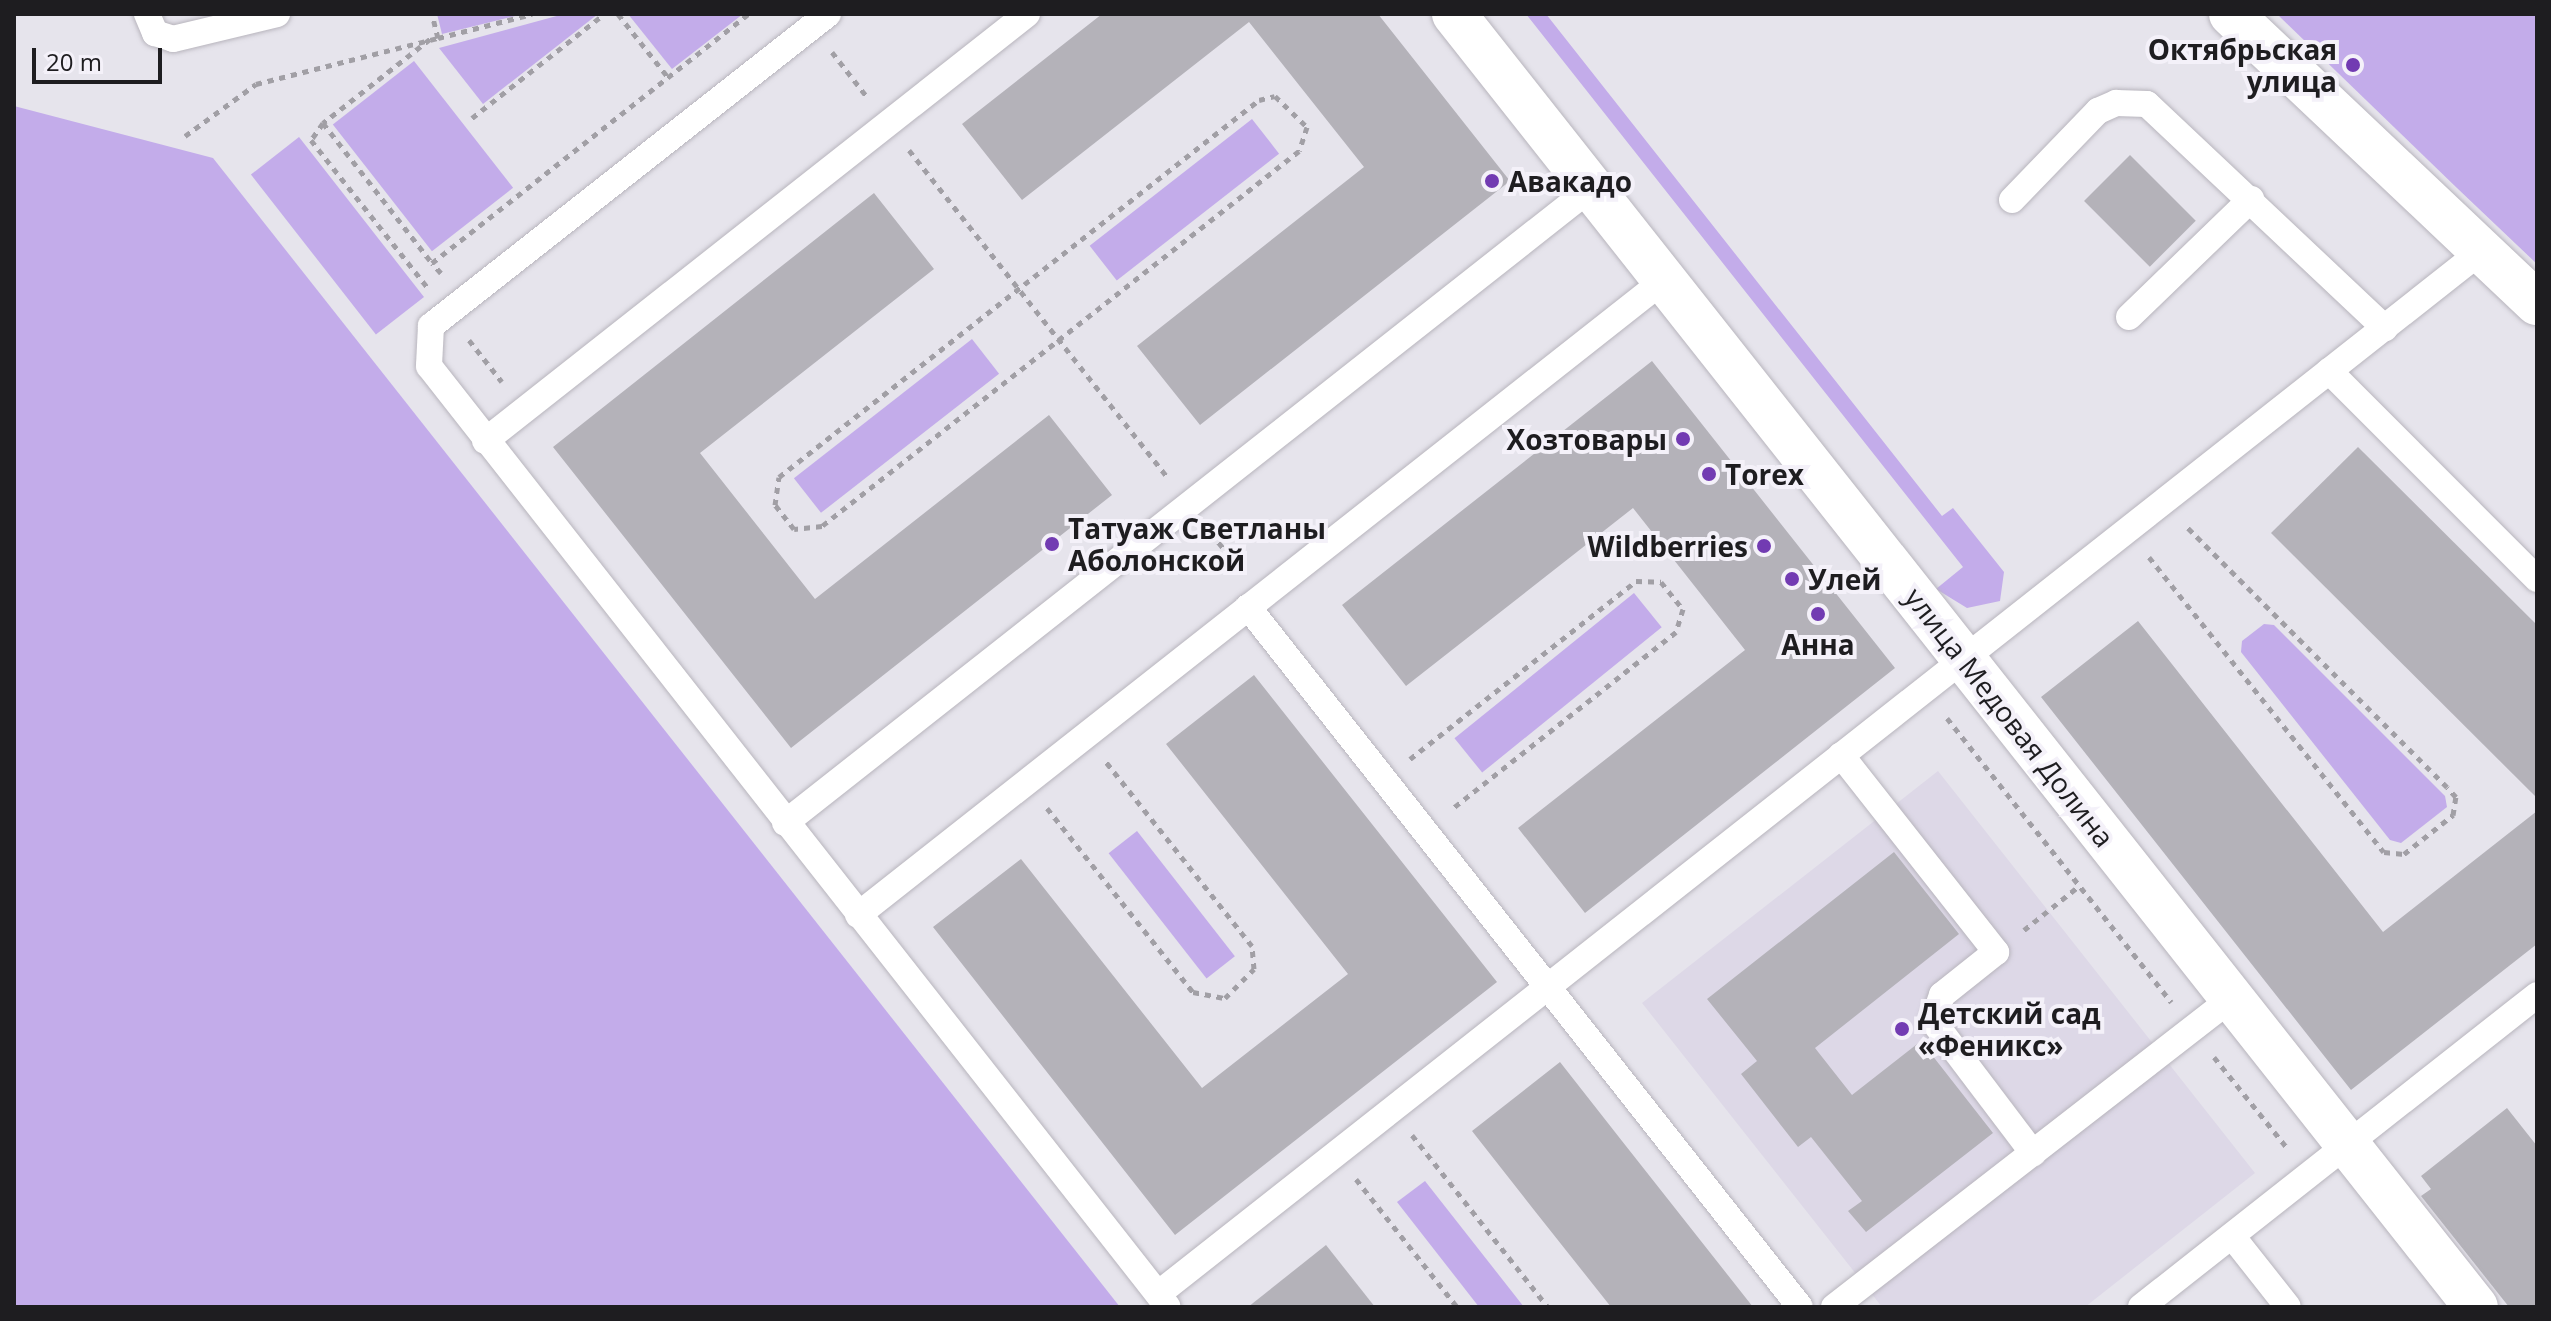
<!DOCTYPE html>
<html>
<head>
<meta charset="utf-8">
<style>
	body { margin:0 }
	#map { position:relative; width:2551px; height:1321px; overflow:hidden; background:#e6e4ec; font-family:"Open Sans",sans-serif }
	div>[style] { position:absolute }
	.built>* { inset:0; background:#ddd8e7 }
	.green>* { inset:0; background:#c3acea; transform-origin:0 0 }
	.building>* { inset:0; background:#b4b2b9; transform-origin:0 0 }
	.path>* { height:5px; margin-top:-2.5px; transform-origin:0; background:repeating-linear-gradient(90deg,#a19fa5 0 6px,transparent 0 12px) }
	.roads { filter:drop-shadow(0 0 2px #b8b5bd) drop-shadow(0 0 2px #b8b5bd) }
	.lane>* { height:26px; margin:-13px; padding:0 13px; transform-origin:13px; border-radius:13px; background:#fff }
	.street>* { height:44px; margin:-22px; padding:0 22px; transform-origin:22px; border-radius:22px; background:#fff }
	.secondary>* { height:44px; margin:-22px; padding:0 22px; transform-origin:22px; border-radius:22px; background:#fff }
	.dots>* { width:22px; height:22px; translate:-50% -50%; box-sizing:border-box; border:4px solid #f4f1f9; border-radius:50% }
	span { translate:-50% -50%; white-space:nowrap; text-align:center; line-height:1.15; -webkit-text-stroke:8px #f4f1f9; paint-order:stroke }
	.poi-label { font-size:28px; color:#1e1d20; font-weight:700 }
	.right { translate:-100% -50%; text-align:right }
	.left { translate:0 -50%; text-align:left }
	.street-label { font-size:28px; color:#1e1d20 }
	.frame { position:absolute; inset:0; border:16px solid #1e1d20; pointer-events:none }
	.scale { position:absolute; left:32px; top:48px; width:130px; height:36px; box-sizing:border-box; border:4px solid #1e1d20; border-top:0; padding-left:10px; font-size:24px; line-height:28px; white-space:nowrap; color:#1e1d20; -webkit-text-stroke:6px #f4f1f9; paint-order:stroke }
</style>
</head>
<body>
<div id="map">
	<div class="built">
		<i style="clip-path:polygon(1938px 771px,2255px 1173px,2085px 1307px,1882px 1307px,1642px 1003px)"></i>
	</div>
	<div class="green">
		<i style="clip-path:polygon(437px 14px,523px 14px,442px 34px)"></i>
		<i style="clip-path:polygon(564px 14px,598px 14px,483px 104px,439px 48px)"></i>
		<i style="clip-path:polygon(628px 14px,743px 14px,672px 69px)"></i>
		<i style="clip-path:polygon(1526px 14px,1546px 14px,1942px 516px,1953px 508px,2004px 572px,2000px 601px,1967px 608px,1936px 589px,1963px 567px)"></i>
		<i style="clip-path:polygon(2277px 14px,2537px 14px,2537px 264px,2457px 188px)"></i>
		<i style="left:414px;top:61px;width:161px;height:103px;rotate:52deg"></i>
		<i style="clip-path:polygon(14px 106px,213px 158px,1120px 1307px,14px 1307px)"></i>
		<i style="left:1252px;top:119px;width:44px;height:206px;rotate:52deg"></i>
		<i style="left:299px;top:137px;width:203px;height:61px;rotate:52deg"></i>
		<i style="left:972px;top:339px;width:44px;height:226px;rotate:52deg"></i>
		<i style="left:1634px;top:593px;width:44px;height:231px;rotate:51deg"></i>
		<i style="clip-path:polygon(2264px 624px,2274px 625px,2445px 796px,2447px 807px,2401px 843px,2390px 840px,2241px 652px,2242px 641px)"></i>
		<i style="left:1137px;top:831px;width:159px;height:36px;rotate:52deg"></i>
		<i style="clip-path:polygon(1425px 1181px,1524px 1307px,1479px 1307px,1397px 1202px)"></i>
	</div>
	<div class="building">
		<i style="clip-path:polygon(1102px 14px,1378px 14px,1510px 181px,1200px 425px,1137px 346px,1364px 167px,1249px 22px,1022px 200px,962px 124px)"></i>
		<i style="left:2130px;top:155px;width:93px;height:65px;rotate:45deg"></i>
		<i style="clip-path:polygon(874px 193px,934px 269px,700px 453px,815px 599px,1049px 415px,1112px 495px,791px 748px,553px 447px)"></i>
		<i style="clip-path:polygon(1652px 361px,1895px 668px,1585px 913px,1518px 828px,1745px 650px,1633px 508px,1406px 686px,1342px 605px)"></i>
		<i style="clip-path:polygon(2358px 447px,2537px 625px,2537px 798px,2271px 533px)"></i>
		<i style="clip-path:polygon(2138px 621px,2383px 932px,2537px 811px,2537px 944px,2351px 1090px,2041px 697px)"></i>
		<i style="clip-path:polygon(1254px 675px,1497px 982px,1175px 1235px,933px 927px,1021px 859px,1202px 1088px,1348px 974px,1166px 744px)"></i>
		<i style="clip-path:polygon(1894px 852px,1959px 934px,1815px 1048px,1852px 1095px,1921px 1041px,1993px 1133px,1866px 1232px,1848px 1211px,1862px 1201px,1811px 1137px,1798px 1147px,1741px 1074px,1757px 1061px,1707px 999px)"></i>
		<i style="clip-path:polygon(1560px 1062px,1622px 1141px,1753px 1307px,1611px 1307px,1534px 1210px,1472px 1131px)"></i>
		<i style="clip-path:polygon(2507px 1108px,2537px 1146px,2537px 1307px,2509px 1307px,2421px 1196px,2431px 1189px,2421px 1176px)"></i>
		<i style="clip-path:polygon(1326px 1245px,1375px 1307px,1248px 1307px)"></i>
	</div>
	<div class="path">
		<i style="left:618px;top:14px;width:80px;rotate:51.6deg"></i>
		<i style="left:438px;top:38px;width:97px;rotate:-14.3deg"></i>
		<i style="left:430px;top:39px;width:136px;rotate:141.9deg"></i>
		<i style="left:323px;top:123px;width:177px;rotate:52.1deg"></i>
		<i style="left:832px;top:52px;width:58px;rotate:52deg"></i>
		<i style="left:1275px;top:96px;width:45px;rotate:44.1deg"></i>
		<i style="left:1307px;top:127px;width:25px;rotate:108deg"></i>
		<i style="left:1299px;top:151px;width:607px;rotate:141.83deg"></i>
		<i style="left:822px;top:526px;width:28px;rotate:174deg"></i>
		<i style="left:794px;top:529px;width:31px;rotate:-128deg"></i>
		<i style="left:775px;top:505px;width:28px;rotate:-82deg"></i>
		<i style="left:779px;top:477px;width:610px;rotate:-38.15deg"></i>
		<i style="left:1259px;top:100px;width:16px;rotate:-14deg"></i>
		<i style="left:472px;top:118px;width:168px;rotate:-38.2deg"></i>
		<i style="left:323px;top:123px;width:21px;rotate:125deg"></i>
		<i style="left:311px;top:140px;width:189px;rotate:51.7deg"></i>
		<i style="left:185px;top:136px;width:88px;rotate:-36.2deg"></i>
		<i style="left:256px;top:84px;width:188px;rotate:-14.2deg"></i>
		<i style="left:438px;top:38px;width:25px;rotate:-104deg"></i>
		<i style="left:909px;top:150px;width:418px;rotate:51.7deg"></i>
		<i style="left:441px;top:273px;width:13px;rotate:-132deg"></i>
		<i style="left:432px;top:263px;width:402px;rotate:-38.2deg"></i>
		<i style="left:469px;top:340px;width:53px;rotate:51.8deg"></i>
		<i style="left:1211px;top:533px;width:46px;rotate:51.1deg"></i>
		<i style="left:2149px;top:557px;width:377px;rotate:51.5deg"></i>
		<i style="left:2384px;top:852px;width:20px;rotate:6deg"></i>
		<i style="left:2404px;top:854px;width:63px;rotate:-38.5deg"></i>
		<i style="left:2453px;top:815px;width:18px;rotate:-81deg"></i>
		<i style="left:2456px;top:797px;width:13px;rotate:-132deg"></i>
		<i style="left:2447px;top:787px;width:369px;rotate:-135deg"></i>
		<i style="left:1947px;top:718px;width:362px;rotate:51.7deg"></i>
		<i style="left:1410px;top:759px;width:288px;rotate:-38.2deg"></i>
		<i style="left:1636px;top:581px;width:25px;rotate:2deg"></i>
		<i style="left:1661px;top:582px;width:35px;rotate:51deg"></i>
		<i style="left:1683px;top:609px;width:24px;rotate:107deg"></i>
		<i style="left:1676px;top:632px;width:285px;rotate:141.7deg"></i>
		<i style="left:1047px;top:808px;width:235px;rotate:51.6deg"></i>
		<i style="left:1193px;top:992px;width:33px;rotate:11deg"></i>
		<i style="left:1225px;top:998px;width:41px;rotate:-45deg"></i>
		<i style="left:1254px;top:969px;width:23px;rotate:-95deg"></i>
		<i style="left:1252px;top:946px;width:235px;rotate:-128.4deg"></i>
		<i style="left:2024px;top:930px;width:70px;rotate:-38.7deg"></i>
		<i style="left:2214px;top:1057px;width:118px;rotate:51.2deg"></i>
		<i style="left:1412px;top:1135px;width:219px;rotate:51.7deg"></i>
		<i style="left:1356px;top:1179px;width:163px;rotate:51.7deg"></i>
	</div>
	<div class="roads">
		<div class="lane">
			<i style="left:147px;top:14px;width:21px;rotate:67deg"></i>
			<i style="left:155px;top:33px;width:19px;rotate:18deg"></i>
			<i style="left:173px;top:39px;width:107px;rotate:-13.5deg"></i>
			<i style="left:828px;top:14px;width:505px;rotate:141.84deg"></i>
			<i style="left:431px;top:326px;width:40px;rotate:92.9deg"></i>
			<i style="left:429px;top:366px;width:1196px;rotate:51.86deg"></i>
			<i style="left:2012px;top:200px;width:124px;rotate:-46deg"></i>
			<i style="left:2098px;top:111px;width:20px;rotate:-24deg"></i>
			<i style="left:2116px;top:103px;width:31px;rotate:2deg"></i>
			<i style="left:2147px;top:104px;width:327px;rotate:43.3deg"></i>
			<i style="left:2129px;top:317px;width:170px;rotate:-44deg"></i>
			<i style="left:2329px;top:371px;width:294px;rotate:45deg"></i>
			<i style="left:485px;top:441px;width:690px;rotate:-38.23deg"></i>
			<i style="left:1248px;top:607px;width:891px;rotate:51.74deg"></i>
			<i style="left:1841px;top:755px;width:251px;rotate:51.8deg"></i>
			<i style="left:1996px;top:952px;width:69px;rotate:141.5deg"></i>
			<i style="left:1942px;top:995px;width:28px;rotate:109deg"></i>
			<i style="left:1933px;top:1021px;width:166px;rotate:52.9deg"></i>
			<i style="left:785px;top:823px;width:1026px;rotate:-38.23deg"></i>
			<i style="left:858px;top:915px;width:1026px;rotate:-38.23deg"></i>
			<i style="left:2232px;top:1236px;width:90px;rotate:51.7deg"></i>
			<i style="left:1158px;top:1294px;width:1687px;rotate:-38.24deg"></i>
			<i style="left:1834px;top:1307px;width:504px;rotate:-37.83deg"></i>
			<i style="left:2141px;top:1307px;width:504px;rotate:-38.23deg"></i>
		</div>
		<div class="street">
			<i style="left:1454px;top:14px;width:1648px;rotate:51.68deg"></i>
		</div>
		<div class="secondary">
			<i style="left:2231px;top:14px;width:421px;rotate:43.4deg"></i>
		</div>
	</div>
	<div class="dots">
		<i style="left:2353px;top:65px;background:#723bb2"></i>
		<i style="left:1492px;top:181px;background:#723bb2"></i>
		<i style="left:1683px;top:439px;background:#723bb2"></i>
		<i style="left:1709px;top:474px;background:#723bb2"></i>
		<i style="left:1052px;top:544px;background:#723bb2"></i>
		<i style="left:1764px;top:546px;background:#723bb2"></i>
		<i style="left:1792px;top:579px;background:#723bb2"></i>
		<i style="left:1818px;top:614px;background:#723bb2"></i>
		<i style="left:1902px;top:1029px;background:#723bb2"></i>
	</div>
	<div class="poi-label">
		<span class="right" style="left:2337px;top:65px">Октябрьская<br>улица</span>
		<span class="left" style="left:1508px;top:181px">Авакадо</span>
		<span class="right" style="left:1667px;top:439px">Хозтовары</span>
		<span class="left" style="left:1725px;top:474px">Torex</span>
		<span class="left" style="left:1068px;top:544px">Татуаж Светланы<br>Аболонской</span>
		<span class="right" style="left:1748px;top:546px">Wildberries</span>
		<span class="left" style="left:1808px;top:579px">Улей</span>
		<span style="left:1818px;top:644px">Анна</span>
		<span class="left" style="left:1918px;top:1029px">Детский сад<br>«Феникс»</span>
	</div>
	<div class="street-label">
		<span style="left:2010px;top:717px;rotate:52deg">улица Медовая Долина</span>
	</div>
	<div class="frame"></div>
	<div class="scale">20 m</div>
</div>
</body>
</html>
